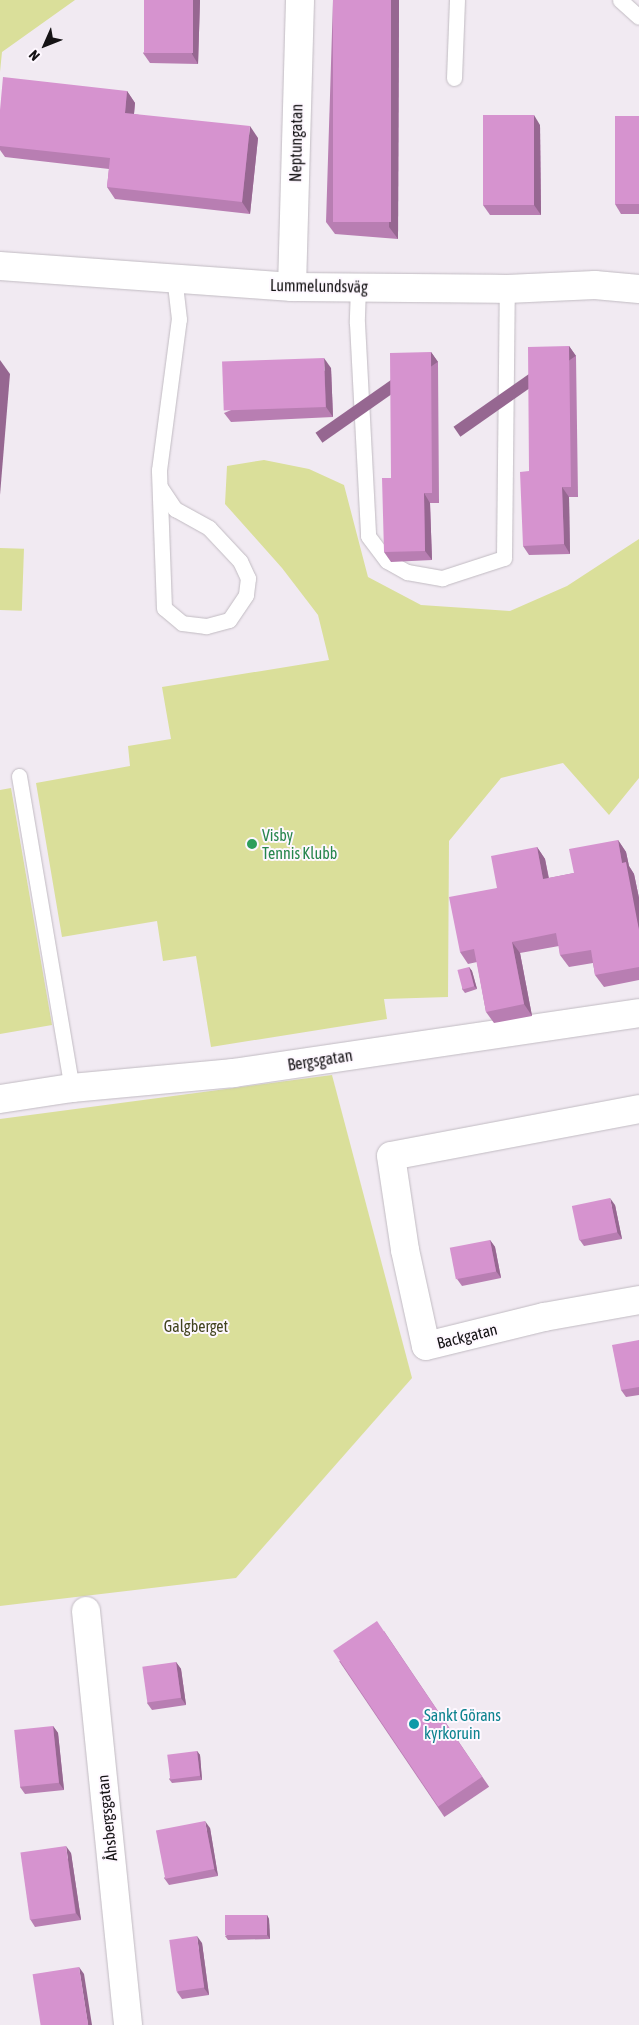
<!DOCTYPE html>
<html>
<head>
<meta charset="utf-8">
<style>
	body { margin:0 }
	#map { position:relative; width:639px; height:2025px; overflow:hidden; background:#f1eaf2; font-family:"Asap Condensed",sans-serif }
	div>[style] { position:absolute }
	.green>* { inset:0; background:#dadf9a; transform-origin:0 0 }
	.roads { filter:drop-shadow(0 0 1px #c1bbc2) drop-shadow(0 0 1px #c1bbc2) }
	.service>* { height:15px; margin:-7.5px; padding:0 7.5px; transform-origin:7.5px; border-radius:7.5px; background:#fff }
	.minor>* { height:28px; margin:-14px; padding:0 14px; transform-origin:14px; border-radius:14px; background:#fff }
	.secondary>* { height:28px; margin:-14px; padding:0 14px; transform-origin:14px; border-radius:14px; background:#fff }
	.wall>* { inset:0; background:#b87eb2; transform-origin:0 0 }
	.shaded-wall>* { inset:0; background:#966791; transform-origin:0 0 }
	.building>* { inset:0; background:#d693cf; transform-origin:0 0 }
	.dots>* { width:14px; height:14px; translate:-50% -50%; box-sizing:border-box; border:2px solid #fef8ff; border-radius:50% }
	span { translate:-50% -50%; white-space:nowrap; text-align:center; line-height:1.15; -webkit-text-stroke:4px #fef8ff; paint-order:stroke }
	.street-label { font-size:16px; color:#151315 }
	.leisure-label { font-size:16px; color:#27864d }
	.left { translate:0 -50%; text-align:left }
	.park-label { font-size:16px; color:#42441e }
	.culture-label { font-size:16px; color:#0d838f }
	.north { position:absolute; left:20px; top:20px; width:50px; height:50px; -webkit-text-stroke:4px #fef8ff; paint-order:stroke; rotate:226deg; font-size:14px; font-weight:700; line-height:20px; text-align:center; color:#151315 }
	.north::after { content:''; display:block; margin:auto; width:18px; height:22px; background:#151315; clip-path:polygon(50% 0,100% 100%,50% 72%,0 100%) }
</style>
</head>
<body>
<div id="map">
	<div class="green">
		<i style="clip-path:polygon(0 0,75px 0,2px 52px,0 72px)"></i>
		<i style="clip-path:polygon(264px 460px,309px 469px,344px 485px,368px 577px,421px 605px,510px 611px,567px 586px,639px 539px,639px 778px,609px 815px,563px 763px,501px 778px,449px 841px,448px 997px,384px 999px,387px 1019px,211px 1047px,196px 956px,163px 961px,157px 921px,62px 937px,36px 783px,130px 766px,128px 746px,171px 739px,162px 687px,329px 660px,318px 615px,282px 568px,225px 504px,227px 466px)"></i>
		<i style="left:0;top:548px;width:24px;height:62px;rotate:2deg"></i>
		<i style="clip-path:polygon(11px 788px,52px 1025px,0 1034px,0 790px)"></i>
		<i style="clip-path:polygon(332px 1075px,412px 1378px,236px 1578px,0 1606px,0 1119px)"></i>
	</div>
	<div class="roads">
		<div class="service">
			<i style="left:620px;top:0;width:25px;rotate:42deg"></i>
			<i style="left:454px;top:78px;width:78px;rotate:-87.8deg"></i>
			<i style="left:358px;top:287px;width:36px;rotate:92deg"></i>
			<i style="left:357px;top:323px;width:213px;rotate:87deg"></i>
			<i style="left:368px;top:536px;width:31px;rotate:53deg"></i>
			<i style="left:387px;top:561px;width:23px;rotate:29deg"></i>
			<i style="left:407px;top:572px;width:36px;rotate:10deg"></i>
			<i style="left:442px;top:578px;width:65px;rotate:-17.9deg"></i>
			<i style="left:504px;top:558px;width:269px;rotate:-89.4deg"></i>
			<i style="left:160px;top:487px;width:27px;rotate:56deg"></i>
			<i style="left:175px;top:509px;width:39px;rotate:29deg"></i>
			<i style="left:209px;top:528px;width:45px;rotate:46.8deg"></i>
			<i style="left:240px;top:561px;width:19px;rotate:65deg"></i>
			<i style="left:248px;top:578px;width:17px;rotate:97deg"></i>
			<i style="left:246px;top:595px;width:30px;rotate:124deg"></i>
			<i style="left:229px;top:620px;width:24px;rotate:165deg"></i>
			<i style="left:206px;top:626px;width:24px;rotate:-173deg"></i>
			<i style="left:182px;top:623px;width:23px;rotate:-140deg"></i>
			<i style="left:164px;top:608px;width:138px;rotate:-92.1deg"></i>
			<i style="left:159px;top:470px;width:152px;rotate:-82.5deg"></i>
			<i style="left:179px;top:319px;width:43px;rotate:-96.6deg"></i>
			<i style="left:19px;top:776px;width:316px;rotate:80.4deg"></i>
		</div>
		<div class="minor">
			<i style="left:292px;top:287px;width:287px;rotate:-88.4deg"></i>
			<i style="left:0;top:1099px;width:73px;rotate:-8.7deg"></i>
			<i style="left:72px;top:1088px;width:162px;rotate:-5.3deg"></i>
			<i style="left:233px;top:1073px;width:410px;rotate:-8.4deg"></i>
			<i style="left:639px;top:1109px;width:252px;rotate:169.3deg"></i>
			<i style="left:391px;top:1156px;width:95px;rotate:81.5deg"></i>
			<i style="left:405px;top:1250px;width:98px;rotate:77.7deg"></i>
			<i style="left:426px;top:1346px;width:122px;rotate:-13.8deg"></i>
			<i style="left:544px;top:1317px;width:97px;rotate:-10.1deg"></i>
			<i style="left:86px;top:1611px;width:416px;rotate:84.2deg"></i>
		</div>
		<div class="secondary">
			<i style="left:0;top:266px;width:293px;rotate:4.1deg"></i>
			<i style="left:292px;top:287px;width:215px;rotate:0.5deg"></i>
			<i style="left:507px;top:289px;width:88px;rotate:-2.6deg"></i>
			<i style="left:595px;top:285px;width:44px;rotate:5.2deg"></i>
		</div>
	</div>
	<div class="wall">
		<i style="clip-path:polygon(200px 0,198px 64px,150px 63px,143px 53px)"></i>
		<i style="clip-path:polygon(333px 0,399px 0,398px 239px,335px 234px,326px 222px)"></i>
		<i style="clip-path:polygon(127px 91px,135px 103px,134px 114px,258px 138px,250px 214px,115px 199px,107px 187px,109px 169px,5px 157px,0 150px,0 110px)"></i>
		<i style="clip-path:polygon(639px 116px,639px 214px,621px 214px,615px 204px)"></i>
		<i style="clip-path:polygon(540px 125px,541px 215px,490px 215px,483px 205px)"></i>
		<i style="clip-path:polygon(569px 346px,576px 356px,578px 497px,569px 497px,570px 554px,529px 555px,523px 546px,529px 471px)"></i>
		<i style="clip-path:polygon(431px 352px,438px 362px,439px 503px,430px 503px,432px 560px,391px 562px,384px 552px,391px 478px)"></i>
		<i style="clip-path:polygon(331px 368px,333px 417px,231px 422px,224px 413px)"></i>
		<i style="clip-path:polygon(618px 840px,626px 852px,629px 866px,634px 874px,639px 898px,639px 980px,604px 987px,595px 975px,593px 963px,569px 967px,560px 955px,559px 946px,520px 953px,532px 1016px,494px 1023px,486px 1012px,477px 962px,468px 964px,460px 952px,497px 888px,537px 847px,545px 859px,549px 878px,574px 873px)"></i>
		<i style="clip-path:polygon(469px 967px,472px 971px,477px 989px,465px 993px,462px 989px)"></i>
		<i style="clip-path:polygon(615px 1205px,622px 1239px,584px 1246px,579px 1239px)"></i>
		<i style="clip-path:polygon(490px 1240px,495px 1247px,501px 1278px,462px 1286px,457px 1279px)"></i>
		<i style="clip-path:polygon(639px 1340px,639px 1395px,626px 1397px,621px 1390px)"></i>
		<i style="left:384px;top:1631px;width:188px;height:54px;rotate:56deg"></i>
		<i style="clip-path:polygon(176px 1662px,181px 1669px,186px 1705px,152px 1710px,147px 1703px)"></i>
		<i style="clip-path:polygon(53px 1726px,58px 1733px,64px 1790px,25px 1794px,20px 1787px)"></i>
		<i style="clip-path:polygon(197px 1751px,200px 1755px,202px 1780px,172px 1783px,169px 1779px)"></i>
		<i style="clip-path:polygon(210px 1828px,218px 1876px,169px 1885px,164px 1878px)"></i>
		<i style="clip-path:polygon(71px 1853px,81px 1920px,35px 1927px,30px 1919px)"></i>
		<i style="clip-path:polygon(267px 1915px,269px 1919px,270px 1939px,228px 1940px,225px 1936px)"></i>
		<i style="clip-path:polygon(202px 1943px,209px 1995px,182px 1999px,177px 1992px)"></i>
	</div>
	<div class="shaded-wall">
		<i style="clip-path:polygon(193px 0,200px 0,198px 64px,192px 54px)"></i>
		<i style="clip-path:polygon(391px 0,399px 0,398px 239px,389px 227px)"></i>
		<i style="clip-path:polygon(127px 91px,135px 103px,133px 124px,125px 113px)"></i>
		<i style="clip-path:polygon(534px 115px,540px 125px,541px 215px,534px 205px)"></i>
		<i style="clip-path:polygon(250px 126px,258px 138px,250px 214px,242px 202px)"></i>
		<i style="left:569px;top:346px;width:12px;height:141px;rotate:55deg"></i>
		<i style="left:431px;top:352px;width:12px;height:141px;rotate:55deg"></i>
		<i style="clip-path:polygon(324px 358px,331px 368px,333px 417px,326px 407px)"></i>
		<i style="clip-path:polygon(0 360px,10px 374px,0 495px)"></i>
		<i style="clip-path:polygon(562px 487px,569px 497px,570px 554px,564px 544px)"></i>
		<i style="clip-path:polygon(424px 493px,430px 503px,432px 560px,425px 551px)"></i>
		<i style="clip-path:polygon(618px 840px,626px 852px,629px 866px,634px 874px,639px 898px,639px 930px,622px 863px)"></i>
		<i style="clip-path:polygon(537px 847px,545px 859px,551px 891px,543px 879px)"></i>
		<i style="clip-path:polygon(512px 942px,520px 953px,532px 1016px,524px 1004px)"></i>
		<i style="clip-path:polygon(469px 967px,472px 971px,477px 989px,474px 986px)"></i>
		<i style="clip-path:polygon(610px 1198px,615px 1205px,622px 1239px,617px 1232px)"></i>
		<i style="clip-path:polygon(490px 1240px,495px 1247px,501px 1278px,496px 1271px)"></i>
		<i style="clip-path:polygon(176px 1662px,181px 1669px,186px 1705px,181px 1698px)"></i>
		<i style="clip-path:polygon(53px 1726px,58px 1733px,64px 1790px,59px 1783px)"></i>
		<i style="clip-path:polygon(197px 1751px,200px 1755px,202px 1780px,200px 1776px)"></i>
		<i style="clip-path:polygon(205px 1821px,210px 1828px,218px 1876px,214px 1869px)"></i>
		<i style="clip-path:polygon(66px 1846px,71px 1853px,81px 1920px,76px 1913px)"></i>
		<i style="clip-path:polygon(267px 1915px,269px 1919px,270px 1939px,267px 1935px)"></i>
		<i style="clip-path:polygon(197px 1936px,202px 1943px,209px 1995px,204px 1988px)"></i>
		<i style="clip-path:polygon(79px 1967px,84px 1974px,92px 2025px,88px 2025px)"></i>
	</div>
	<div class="building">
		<i style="left:144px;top:0;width:49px;height:53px"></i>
		<i style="left:333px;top:0;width:58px;height:222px"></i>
		<i style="clip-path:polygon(3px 77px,127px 91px,125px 113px,250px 126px,242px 202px,107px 187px,110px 158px,0 146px,0 110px)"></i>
		<i style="left:483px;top:115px;width:51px;height:90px"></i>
		<i style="left:615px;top:116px;width:24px;height:88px"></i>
		<i style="clip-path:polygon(569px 346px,571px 487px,562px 487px,564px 544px,523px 546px,520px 472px,529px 471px,528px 347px)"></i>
		<i style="clip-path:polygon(431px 352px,432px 493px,424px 493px,425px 551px,384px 552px,382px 478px,391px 478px,390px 353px)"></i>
		<i style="left:324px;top:358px;width:49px;height:102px;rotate:88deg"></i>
		<i style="clip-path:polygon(618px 840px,622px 863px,626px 862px,639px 930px,639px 967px,595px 975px,591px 950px,560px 955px,556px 933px,512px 942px,524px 1004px,486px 1012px,474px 949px,460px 952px,449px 897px,497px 888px,491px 856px,537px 847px,543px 879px,574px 873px,569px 849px)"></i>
		<i style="left:469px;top:967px;width:20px;height:12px;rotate:75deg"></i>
		<i style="left:610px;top:1198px;width:35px;height:39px;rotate:78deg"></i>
		<i style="left:490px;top:1240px;width:32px;height:41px;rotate:79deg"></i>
		<i style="clip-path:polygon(639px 1340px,639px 1387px,621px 1390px,612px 1345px)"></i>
		<i style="left:377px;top:1621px;width:188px;height:53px;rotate:56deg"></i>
		<i style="left:176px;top:1662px;width:36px;height:34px;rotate:82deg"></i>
		<i style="left:53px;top:1726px;width:57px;height:39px;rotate:84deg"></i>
		<i style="left:197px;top:1751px;width:25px;height:30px;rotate:83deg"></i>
		<i style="left:205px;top:1821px;width:49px;height:50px;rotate:79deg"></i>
		<i style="left:66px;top:1846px;width:68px;height:46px;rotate:82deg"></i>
		<i style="left:267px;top:1915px;width:20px;height:42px;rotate:90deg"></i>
		<i style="left:197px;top:1936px;width:52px;height:28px;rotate:82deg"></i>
		<i style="left:79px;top:1967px;width:59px;height:47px;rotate:81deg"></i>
	</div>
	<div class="dots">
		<i style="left:252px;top:844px;background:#2e9e5b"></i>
		<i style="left:414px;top:1724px;background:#0f9aa8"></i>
	</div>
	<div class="street-label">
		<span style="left:296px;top:143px;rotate:-89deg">Neptungatan</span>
		<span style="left:319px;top:286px;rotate:1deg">Lummelundsväg</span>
		<span style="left:320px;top:1060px;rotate:-9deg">Bergsgatan</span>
		<span style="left:467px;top:1336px;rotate:-14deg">Backgatan</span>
		<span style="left:107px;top:1818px;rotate:-96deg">Åhsbergsgatan</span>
	</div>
	<div class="leisure-label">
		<span class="left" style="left:262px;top:844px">Visby<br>Tennis Klubb</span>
	</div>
	<div class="park-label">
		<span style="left:196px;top:1326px">Galgberget</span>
	</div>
	<div class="culture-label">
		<span class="left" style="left:424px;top:1724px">Sankt Görans<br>kyrkoruin</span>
	</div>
	<div class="north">N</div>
</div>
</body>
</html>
